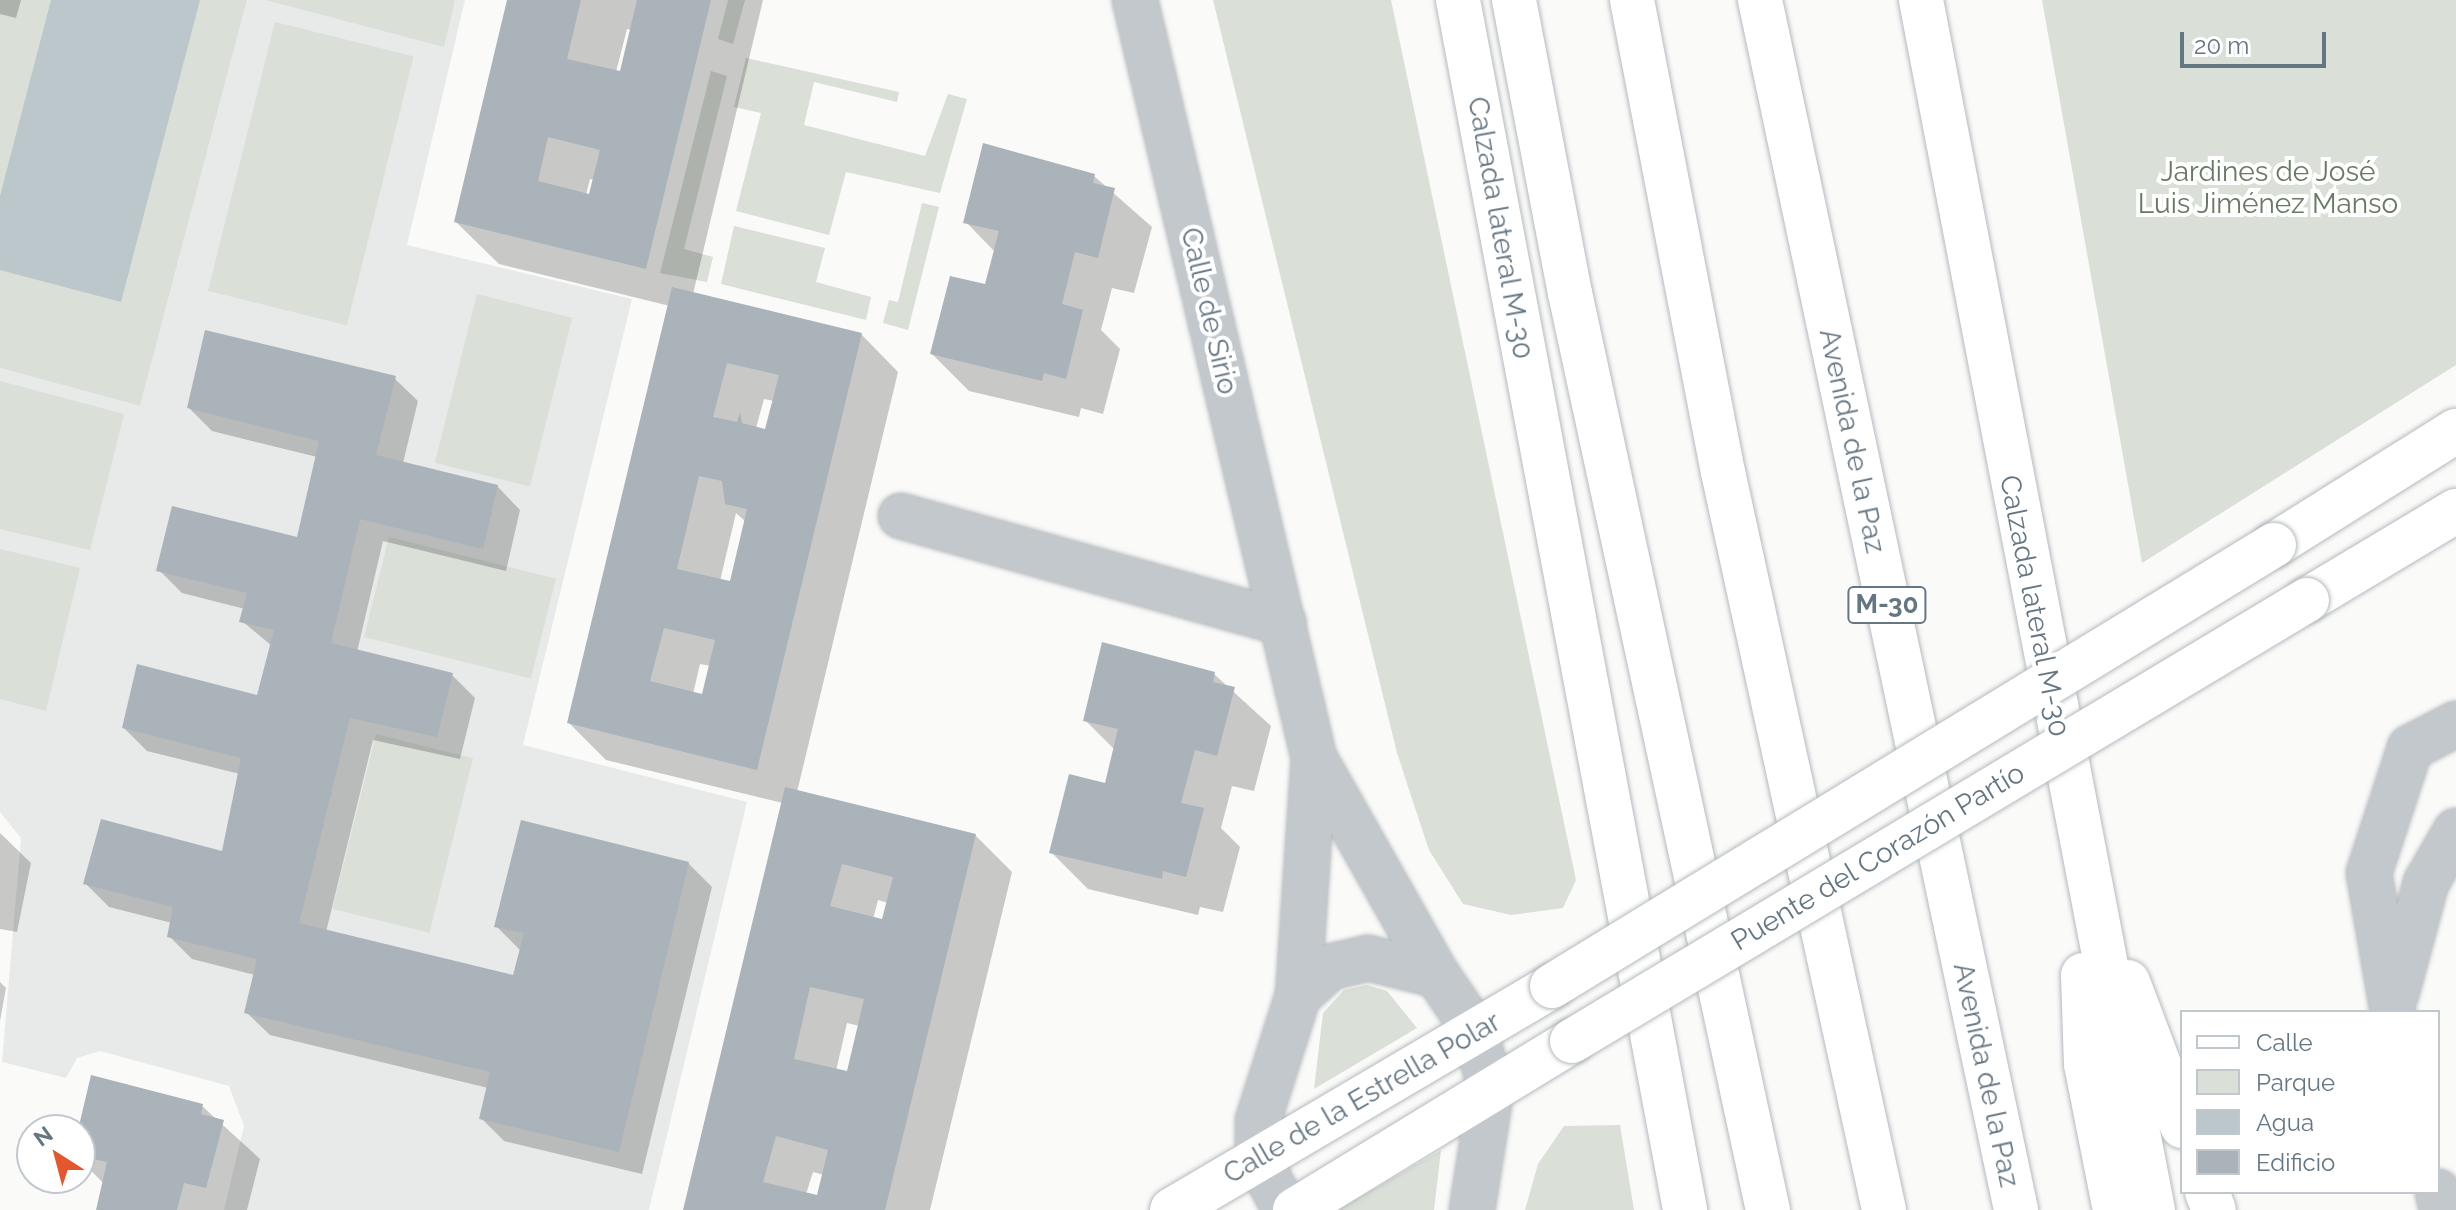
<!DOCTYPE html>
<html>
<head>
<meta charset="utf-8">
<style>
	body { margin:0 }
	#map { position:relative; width:2456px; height:1210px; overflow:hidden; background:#fafaf8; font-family:Raleway,sans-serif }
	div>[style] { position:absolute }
	.built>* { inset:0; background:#e8e9e9 }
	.green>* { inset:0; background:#dadfd7; transform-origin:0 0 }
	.water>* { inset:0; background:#bbc7cb }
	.shadow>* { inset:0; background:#0003 }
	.building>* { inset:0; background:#aab3b9 }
	.roads { filter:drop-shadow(0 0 2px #b5babe) drop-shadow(0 0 2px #b5babe) }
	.minor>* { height:44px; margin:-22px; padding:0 22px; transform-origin:22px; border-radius:22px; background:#c3c8cc }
	.major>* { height:44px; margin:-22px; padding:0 22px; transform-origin:22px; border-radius:22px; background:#fff }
	.highway>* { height:44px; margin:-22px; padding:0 22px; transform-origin:22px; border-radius:22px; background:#fff }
	.bridges { filter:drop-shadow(0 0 2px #b5babe) drop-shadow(0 0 2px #b5babe) }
	.major-bridge>* { height:44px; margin:-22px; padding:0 22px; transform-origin:22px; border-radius:22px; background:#fff }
	span { translate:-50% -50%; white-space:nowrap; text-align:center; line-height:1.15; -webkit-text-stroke:8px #fff; paint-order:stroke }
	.shield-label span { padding:2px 6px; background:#fff; border:2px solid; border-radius:6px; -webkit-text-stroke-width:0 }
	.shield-label { font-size:26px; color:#657683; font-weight:700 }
	.park-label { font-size:28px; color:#687a64 }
	.street-label { font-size:28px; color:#657683 }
	.legend { position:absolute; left:2180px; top:1010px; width:260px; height:184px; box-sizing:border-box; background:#fff; border:2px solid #c1c8cd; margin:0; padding:10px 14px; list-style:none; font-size:24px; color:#657683 }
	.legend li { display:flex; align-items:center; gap:16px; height:40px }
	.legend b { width:40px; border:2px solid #c1c8cd }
	.north { position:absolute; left:16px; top:1114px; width:80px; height:80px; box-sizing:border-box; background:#fff; border:2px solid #c1c8cd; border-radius:50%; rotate:324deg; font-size:22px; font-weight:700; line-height:32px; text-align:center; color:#657683 }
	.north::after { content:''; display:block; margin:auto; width:28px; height:36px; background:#e4572e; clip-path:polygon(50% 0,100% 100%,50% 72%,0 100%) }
	.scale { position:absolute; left:2180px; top:32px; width:146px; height:36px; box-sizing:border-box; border:4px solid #657683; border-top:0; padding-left:10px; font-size:24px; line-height:28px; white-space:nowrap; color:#657683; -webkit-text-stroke:6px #fff; paint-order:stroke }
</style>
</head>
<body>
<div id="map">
	<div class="built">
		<i style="clip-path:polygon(247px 0,465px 0,407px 245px,632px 299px,523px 745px,747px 802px,649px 1210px,224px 1210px,244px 1126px,229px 1086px,100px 1051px,77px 1058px,66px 1078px,2px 1062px,21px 838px,0 812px,0 368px,140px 406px)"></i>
	</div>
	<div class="green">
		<i style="clip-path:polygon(0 0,247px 0,140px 406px,0 368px)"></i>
		<i style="clip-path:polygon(266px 0,455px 0,444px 47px)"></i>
		<i style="clip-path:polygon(728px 0,745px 0,733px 44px,718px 39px)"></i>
		<i style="clip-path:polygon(1213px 0,1391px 0,1576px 880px,1563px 908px,1511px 915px,1463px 904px,1429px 850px,1397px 753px)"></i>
		<i style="clip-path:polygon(2042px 0,2456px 0,2456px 365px,2142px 563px)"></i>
		<i style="left:275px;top:22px;width:143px;height:277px;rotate:14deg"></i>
		<i style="clip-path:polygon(746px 58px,899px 92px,897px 102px,814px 82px,804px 125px,925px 156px,948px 94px,967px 99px,940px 193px,846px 172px,829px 235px,736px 211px,761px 113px,734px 107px)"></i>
		<i style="clip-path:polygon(711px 71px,727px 76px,684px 249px,713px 257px,707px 282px,660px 273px)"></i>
		<i style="clip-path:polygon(922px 203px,939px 207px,908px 330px,883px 323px,889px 300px,898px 302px)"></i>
		<i style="clip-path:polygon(734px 226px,825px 248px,816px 282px,871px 297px,866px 320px,721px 284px)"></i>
		<i style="left:477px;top:294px;width:98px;height:174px;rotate:14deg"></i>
		<i style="clip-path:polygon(0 381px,124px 414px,90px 550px,0 529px)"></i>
		<i style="left:389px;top:537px;width:172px;height:103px;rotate:14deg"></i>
		<i style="clip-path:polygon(0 549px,80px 568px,46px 711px,0 699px)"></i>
		<i style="left:376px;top:734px;width:100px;height:180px;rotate:14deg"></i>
		<i style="clip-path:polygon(1367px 985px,1387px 991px,1417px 1028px,1314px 1089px,1323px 1013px,1344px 990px)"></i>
		<i style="clip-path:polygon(1620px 1125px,1634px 1210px,1525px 1210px,1538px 1164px,1564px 1126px)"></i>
		<i style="clip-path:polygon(1441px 1150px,1434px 1210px,1338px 1210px)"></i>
	</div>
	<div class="water">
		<i style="clip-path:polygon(51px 0,200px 0,121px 302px,0 270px,0 196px)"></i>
	</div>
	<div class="shadow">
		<i style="clip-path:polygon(0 0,21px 0,16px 18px,0 14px)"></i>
		<i style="clip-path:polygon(evenodd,509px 0,763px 0,693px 294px,861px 334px,898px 372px,797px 792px,975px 835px,1012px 872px,930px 1210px,685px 1210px,783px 803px,606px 760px,569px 723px,670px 306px,499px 264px,456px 222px,509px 0,627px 29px,632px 30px,621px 73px,616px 72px,627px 29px,509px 0,590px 179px,595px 180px,591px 196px,586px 195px,590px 179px,509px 0,764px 399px,774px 401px,767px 431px,756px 428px,764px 399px,509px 0,736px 513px,746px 522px,731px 583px,720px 581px,736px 513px,509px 0,700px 664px,711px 666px,704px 696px,693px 694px,700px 664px,509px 0,878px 900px,888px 903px,883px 921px,873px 919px,878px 900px,509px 0,847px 1023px,860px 1026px,848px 1073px,836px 1071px,847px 1023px,509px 0,813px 1172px,824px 1175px,818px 1197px,806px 1194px,813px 1172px)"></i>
		<i style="clip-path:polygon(1094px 176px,1152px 227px,1134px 293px,1112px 288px,1101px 330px,1120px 349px,1103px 414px,1081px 408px,1079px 417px,969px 391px,932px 354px,987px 286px,995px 252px,966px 222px)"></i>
		<i style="clip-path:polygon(394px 378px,418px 401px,403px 463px,497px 486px,520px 510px,506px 571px,383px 541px,357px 652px,452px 675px,475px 698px,460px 759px,373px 740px,326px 932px,515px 978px,520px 950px,497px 927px,688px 863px,712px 887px,642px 1174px,504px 1141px,481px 1118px,488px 1088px,270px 1035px,246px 1012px,255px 975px,192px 959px,169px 936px,172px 923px,109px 907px,86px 884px,224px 853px,240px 774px,147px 751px,124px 728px,259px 697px,272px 646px,242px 621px,245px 609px,182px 593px,159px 570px,299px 539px,317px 457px,212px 431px,189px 408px)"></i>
		<i style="clip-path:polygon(1214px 674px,1271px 726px,1254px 791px,1232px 786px,1221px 828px,1240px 847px,1223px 912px,1200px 907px,1198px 915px,1088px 889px,1051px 852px,1106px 786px,1115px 750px,1085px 720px)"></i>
		<i style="clip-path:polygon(0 833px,31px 863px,17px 932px,0 929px)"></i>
		<i style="clip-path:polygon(0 982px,6px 988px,0 1021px)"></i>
		<i style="clip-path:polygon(202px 1106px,260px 1159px,247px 1210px,98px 1210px,104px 1184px,80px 1159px,80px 1130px)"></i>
	</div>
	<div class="building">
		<i style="clip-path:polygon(evenodd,507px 0,581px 0,567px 59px,620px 71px,637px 0,711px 0,646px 269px,454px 222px,507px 0,548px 137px,600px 150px,589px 194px,538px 181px,548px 137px)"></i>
		<i style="clip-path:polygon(983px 143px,1095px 174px,1093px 183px,1115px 188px,1098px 258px,1075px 252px,1062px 304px,1083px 310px,1066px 379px,1044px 373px,1042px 381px,930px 354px,950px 276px,985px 284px,999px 231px,963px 223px)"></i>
		<i style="clip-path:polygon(evenodd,672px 287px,862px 333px,757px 770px,567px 723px,672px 287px,727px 363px,779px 375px,765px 429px,742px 423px,740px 412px,737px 422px,713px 417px,727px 363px,672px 287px,699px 476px,722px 481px,725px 504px,747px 509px,730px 581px,677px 569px,699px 476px,672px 287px,664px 628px,715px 640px,702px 694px,650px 681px,664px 628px)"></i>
		<i style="clip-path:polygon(205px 330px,396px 376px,376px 455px,498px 485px,483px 549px,360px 519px,331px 643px,453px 673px,437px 737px,350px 718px,299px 923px,513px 975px,524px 933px,494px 927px,521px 820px,689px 862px,619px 1152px,479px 1119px,490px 1072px,244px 1013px,257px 959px,167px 937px,173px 907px,83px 884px,101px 819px,222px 851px,241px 758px,122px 728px,137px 664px,257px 695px,274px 630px,239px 622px,247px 593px,156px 571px,172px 506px,297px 537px,319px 441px,187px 408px)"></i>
		<i style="clip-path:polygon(1102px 642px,1215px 672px,1213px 682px,1235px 687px,1217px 756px,1195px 750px,1181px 803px,1204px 808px,1186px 877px,1163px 871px,1162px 879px,1049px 853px,1069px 774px,1105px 783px,1118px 729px,1083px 721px)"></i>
		<i style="clip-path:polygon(evenodd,785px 787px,976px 834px,885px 1210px,683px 1210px,785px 787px,842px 864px,893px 877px,882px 919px,830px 906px,842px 864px,785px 787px,810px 987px,864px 999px,847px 1071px,794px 1059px,810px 987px,785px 787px,776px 1136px,828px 1150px,817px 1195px,763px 1182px,776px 1136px)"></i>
		<i style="clip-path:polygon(91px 1075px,203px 1104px,201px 1114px,224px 1120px,206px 1188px,184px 1183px,177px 1210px,96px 1210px,107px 1162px,80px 1156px,78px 1130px)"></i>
	</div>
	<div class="roads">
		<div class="minor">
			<i style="left:1135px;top:0;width:779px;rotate:76.71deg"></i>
			<i style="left:1314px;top:758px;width:239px;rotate:93.8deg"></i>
			<i style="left:901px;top:516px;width:397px;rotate:15.6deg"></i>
			<i style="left:1314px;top:758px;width:249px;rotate:60.5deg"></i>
			<i style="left:2396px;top:994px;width:115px;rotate:-74.9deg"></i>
			<i style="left:2426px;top:883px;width:60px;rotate:-60deg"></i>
			<i style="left:2393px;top:1012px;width:141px;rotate:-99.8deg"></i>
			<i style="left:2369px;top:873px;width:132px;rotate:-71.8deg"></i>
			<i style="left:2410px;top:748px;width:52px;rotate:-27.6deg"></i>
			<i style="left:2438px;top:1192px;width:18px;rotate:77deg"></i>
			<i style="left:1285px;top:1210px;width:59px;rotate:-117.4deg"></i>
			<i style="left:1258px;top:1158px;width:37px;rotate:-90deg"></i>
			<i style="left:1258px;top:1121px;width:131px;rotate:-72.3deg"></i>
			<i style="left:1298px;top:996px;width:43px;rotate:-42.2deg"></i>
			<i style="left:1330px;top:967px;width:39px;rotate:-13deg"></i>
			<i style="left:1368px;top:958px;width:71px;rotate:13.8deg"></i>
			<i style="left:1437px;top:975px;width:68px;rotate:55.8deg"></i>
			<i style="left:1475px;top:1031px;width:61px;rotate:74.8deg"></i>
			<i style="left:1491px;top:1090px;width:121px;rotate:99deg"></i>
		</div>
		<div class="major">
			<i style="left:2274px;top:545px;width:215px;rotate:-32.1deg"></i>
			<i style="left:2307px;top:600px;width:174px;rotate:-30.9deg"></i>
			<i style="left:1172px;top:1210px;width:441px;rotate:-30.5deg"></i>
			<i style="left:1295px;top:1210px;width:324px;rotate:-31.4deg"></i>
		</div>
		<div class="highway">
			<i style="left:1458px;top:0;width:1231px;rotate:79.37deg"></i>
			<i style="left:1514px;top:0;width:298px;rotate:79.2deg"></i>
			<i style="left:1570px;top:293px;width:938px;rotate:77.82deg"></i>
			<i style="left:1632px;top:0;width:481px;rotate:79.1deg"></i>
			<i style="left:1723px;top:472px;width:755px;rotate:77.69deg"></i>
			<i style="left:1760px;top:0;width:1237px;rotate:78.05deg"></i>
			<i style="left:1921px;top:0;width:1232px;rotate:79.15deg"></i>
			<i style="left:2083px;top:975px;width:89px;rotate:88.1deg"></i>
			<i style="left:2086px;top:1064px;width:149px;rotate:78.8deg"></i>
			<i style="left:2128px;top:982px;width:154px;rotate:69.4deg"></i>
			<i style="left:2207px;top:1192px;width:19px;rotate:69deg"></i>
		</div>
	</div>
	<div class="bridges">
		<div class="major-bridge">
			<i style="left:1552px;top:986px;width:846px;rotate:-31.42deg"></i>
			<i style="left:1572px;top:1041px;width:857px;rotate:-30.96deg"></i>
		</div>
	</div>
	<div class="shield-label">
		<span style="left:1887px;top:605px">M-30</span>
	</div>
	<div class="park-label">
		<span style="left:2268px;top:188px">Jardines de José<br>Luis Jiménez Manso</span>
	</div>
	<div class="street-label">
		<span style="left:1500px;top:228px;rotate:80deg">Calzada lateral M-30</span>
		<span style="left:1209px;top:311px;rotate:77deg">Calle de Sirio</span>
		<span style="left:1852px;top:441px;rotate:78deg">Avenida de la Paz</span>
		<span style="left:2034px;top:606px;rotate:79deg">Calzada lateral M-30</span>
		<span style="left:1878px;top:857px;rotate:-31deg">Puente del Corazón Partío</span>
		<span style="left:1986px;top:1075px;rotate:78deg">Avenida de la Paz</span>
		<span style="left:1362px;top:1098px;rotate:-30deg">Calle de la Estrella Polar</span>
	</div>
	<ul class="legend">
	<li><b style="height:10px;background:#fff"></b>Calle</li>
	<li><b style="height:22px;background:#dadfd7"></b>Parque</li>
	<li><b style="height:22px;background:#bbc7cb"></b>Agua</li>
	<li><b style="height:22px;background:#aab3b9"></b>Edificio</li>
	</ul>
	<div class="north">N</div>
	<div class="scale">20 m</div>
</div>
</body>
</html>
